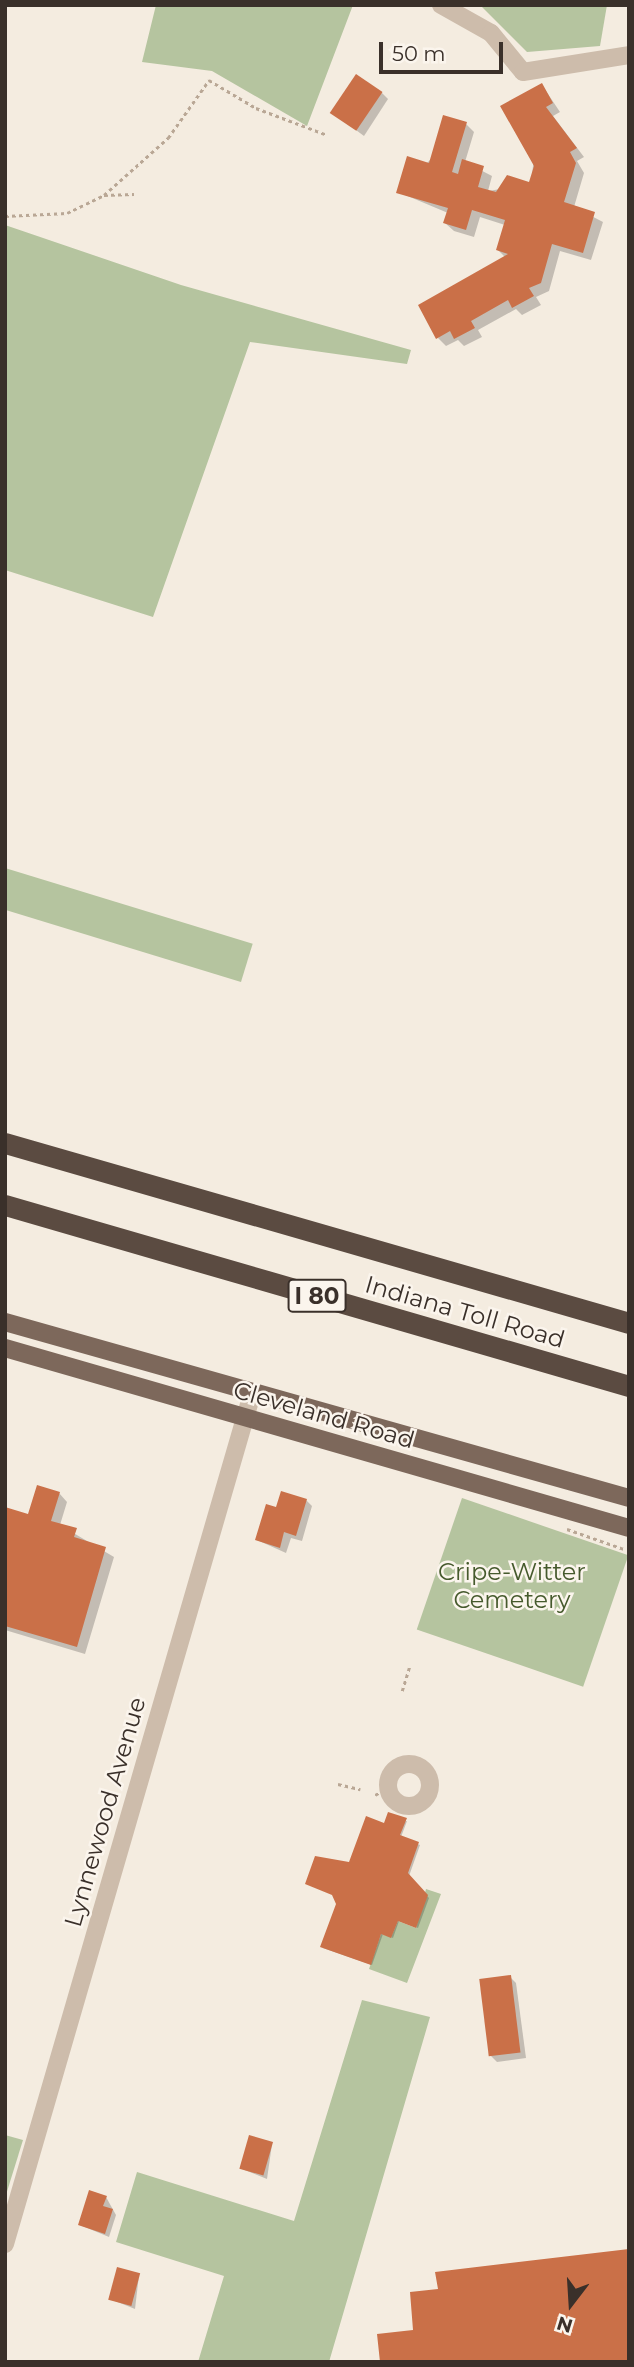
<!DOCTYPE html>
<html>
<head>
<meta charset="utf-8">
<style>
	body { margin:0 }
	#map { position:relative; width:634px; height:2367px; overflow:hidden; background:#f4ece0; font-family:Montserrat,sans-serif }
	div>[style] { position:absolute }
	.green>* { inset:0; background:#b5c49f; transform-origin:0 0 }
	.shadow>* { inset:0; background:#0003 }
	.building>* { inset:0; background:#ca7048; transform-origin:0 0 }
	.path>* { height:2.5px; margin-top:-1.25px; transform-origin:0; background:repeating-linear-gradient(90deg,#b9a795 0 3.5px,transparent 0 7px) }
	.minor>* { height:18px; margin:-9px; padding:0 9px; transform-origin:9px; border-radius:9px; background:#cdbcab }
	.minor>.ring { margin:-9px; padding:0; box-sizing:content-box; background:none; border:18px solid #cdbcab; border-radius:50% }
	.major>* { height:18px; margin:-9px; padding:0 9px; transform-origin:9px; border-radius:9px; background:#7d685b }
	.highway>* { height:21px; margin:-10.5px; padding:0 10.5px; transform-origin:10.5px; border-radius:10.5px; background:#5b4b41 }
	span { translate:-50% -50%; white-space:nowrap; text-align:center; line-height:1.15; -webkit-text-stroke:5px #fbf5ed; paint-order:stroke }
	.shield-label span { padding:2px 5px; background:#fbf5ed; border:2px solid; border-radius:5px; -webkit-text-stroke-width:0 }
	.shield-label { font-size:23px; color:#3a302a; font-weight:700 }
	.street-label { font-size:24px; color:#3a302a }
	.park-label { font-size:24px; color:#465a2d }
	.frame { position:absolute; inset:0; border:7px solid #3a302a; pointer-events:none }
	.north { position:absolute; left:536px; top:2269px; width:70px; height:70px; -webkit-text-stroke:5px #fbf5ed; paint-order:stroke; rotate:197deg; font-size:19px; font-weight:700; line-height:28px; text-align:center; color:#3a302a }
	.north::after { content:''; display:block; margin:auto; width:24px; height:32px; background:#3a302a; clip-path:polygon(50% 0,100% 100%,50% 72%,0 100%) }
	.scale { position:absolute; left:379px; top:42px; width:124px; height:32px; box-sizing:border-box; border:4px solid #3a302a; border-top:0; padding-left:9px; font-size:21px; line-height:24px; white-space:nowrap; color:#3a302a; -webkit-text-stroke:5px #fbf5ed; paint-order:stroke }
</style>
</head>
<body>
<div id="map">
	<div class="green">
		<i style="clip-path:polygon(156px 5px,353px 5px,307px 126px,212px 71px,142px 62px)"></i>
		<i style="clip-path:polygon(480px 5px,607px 5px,600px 46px,527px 52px)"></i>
		<i style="clip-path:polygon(5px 225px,181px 285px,411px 350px,407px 364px,250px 342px,153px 617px,5px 570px)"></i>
		<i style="left:5px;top:868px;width:259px;height:40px;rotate:17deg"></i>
		<i style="left:462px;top:1498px;width:176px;height:139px;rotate:19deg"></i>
		<i style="clip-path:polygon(426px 1889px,441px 1894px,407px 1983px,369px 1969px,381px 1934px,391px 1937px,398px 1921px,416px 1928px)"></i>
		<i style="clip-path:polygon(362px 2000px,430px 2017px,329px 2362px,198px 2362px,224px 2276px,116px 2242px,137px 2172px,294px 2221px)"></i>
		<i style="clip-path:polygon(5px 2135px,23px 2140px,5px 2198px)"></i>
	</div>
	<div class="shadow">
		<i style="clip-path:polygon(542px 85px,560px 112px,553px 116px,584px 157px,577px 161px,584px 173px,574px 207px,603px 222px,591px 260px,560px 251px,549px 291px,536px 297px,541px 305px,522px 315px,516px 309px,478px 330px,482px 337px,464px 346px,458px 340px,446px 346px,438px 338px,505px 257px,498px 250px,505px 225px,480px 217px,474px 237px,454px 231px,445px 223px,448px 213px,398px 192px,466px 124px,474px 132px,465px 162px,492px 176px,488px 191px,531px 184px)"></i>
		<i style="clip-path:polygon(382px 93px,388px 99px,364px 136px,333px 113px)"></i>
		<i style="clip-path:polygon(59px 1493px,67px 1502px,60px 1525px,114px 1557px,85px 1654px,5px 1630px,5px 1509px,29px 1516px)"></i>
		<i style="clip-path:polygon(306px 1500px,312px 1506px,302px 1541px,291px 1538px,286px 1553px,257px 1540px,277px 1509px)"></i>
		<i style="clip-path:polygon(407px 1821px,401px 1837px,420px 1845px,409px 1876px,429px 1898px,418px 1928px,399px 1921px,393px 1938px,383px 1934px,372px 1965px,323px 1948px,350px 1864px,385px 1825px)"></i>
		<i style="clip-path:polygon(510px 1977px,516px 1983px,526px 2058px,497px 2062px,490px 2055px)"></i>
		<i style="clip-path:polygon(272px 2144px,267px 2179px,242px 2169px)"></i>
		<i style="clip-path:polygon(106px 2197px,116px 2215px,109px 2237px,80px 2225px)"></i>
		<i style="clip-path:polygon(139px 2275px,135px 2309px,110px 2299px)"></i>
	</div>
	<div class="building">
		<i style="left:356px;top:74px;width:32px;height:47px;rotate:34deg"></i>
		<i style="clip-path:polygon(542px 83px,553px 103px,546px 107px,577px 148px,570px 152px,576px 163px,564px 202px,595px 212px,583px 253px,552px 244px,541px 283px,529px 288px,534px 296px,512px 308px,508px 300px,471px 321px,475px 328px,454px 339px,450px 331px,436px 339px,418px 305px,508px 254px,496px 250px,505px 220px,472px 210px,466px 230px,443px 223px,448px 208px,396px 193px,407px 156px,429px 163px,443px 115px,467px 122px,452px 172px,458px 174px,462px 159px,484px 166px,478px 187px,496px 192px,507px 175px,529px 182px,534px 166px,500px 106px)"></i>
		<i style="clip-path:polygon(37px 1485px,60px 1492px,51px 1521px,77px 1528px,74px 1537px,106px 1547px,77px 1647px,5px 1626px,5px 1507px,28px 1514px)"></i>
		<i style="clip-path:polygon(281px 1491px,307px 1499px,296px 1536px,284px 1532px,280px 1548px,255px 1540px,266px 1504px,276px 1507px)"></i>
		<i style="clip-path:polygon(388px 1812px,407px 1818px,400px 1835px,419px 1842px,408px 1873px,428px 1895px,416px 1928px,398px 1921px,391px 1938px,381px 1934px,371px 1965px,320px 1947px,336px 1904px,332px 1895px,305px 1884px,315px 1856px,349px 1862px,366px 1816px,384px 1823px)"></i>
		<i style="left:511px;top:1975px;width:78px;height:32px;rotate:83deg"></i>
		<i style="left:249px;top:2135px;width:25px;height:35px;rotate:16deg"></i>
		<i style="clip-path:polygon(89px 2190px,107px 2196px,103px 2206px,113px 2209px,105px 2234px,78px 2225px)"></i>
		<i style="clip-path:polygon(629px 2249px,629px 2362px,380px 2362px,377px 2334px,413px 2330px,410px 2292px,438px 2289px,435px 2272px)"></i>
		<i style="left:117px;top:2267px;width:24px;height:34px;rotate:15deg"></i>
	</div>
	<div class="path">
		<i style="left:104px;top:195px;width:86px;rotate:-41.7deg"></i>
		<i style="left:168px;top:138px;width:71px;rotate:-54.7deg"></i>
		<i style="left:209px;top:80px;width:55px;rotate:30.8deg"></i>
		<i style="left:256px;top:108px;width:76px;rotate:20.8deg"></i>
		<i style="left:5px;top:216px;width:62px;rotate:-2.8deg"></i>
		<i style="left:67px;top:213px;width:41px;rotate:-25.9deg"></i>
		<i style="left:104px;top:195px;width:30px;rotate:-2deg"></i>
		<i style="left:567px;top:1529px;width:60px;rotate:19.3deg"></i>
		<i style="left:402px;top:1691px;width:27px;rotate:-73deg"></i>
		<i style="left:338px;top:1784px;width:23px;rotate:13deg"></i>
		<i style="left:375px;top:1795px;width:14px;rotate:-30deg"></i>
		<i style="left:399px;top:1809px;width:6px;rotate:-72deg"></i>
	</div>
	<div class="minor">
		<i style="left:441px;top:5px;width:57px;rotate:29.2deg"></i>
		<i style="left:491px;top:33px;width:50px;rotate:50.6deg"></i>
		<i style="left:523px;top:72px;width:107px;rotate:-9.1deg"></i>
		<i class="ring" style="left:388px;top:1764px;width:24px;height:24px"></i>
		<i style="left:5px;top:2244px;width:885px;rotate:-73.8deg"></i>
	</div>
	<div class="major">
		<i style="left:5px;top:1322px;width:648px;rotate:15.75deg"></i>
		<i style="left:5px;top:1348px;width:649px;rotate:16.09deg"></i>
	</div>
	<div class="highway">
		<i style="left:5px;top:1143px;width:649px;rotate:16.09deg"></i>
		<i style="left:5px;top:1205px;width:650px;rotate:16.18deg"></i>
	</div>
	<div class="shield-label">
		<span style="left:317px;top:1296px">I 80</span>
	</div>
	<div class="street-label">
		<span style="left:465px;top:1312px;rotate:16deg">Indiana Toll Road</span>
		<span style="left:324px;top:1415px;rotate:16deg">Cleveland Road</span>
		<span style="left:105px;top:1812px;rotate:-74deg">Lynnewood Avenue</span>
	</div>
	<div class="park-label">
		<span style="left:512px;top:1586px">Cripe-Witter<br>Cemetery</span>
	</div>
	<div class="frame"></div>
	<div class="north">N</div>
	<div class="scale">50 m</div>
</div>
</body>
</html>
